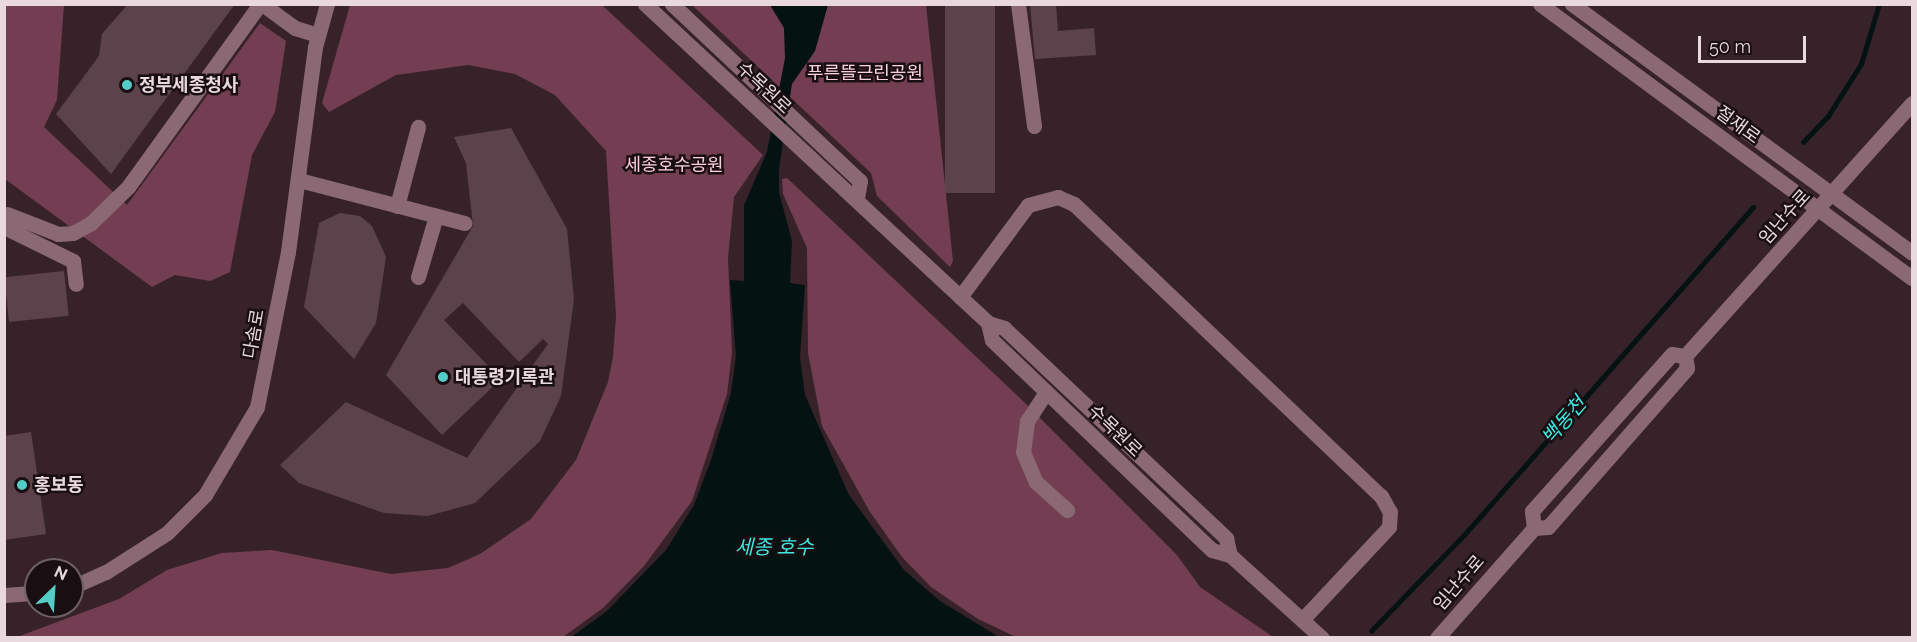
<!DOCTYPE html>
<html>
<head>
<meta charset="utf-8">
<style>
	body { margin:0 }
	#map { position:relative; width:1917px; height:642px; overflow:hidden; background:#38222a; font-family:Raleway,"Noto Sans KR",sans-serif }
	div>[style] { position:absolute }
	.green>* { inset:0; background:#733e51 }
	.water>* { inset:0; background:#041211 }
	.stream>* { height:4.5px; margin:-2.25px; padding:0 2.25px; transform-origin:2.25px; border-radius:2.25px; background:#041211 }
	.building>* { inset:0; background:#5c434b; transform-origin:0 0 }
	.minor>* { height:15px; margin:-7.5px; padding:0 7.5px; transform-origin:7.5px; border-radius:7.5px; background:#8b6974 }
	.dots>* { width:16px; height:16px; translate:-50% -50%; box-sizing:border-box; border:3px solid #190f12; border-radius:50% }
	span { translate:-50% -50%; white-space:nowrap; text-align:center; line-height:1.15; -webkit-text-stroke:5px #190f12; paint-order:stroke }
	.park-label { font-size:18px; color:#fccfdd }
	.poi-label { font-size:18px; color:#e9d9de; font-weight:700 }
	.left { translate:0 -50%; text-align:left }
	.street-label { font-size:18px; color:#e9d9de }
	.water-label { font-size:20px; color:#3de8e1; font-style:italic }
	.frame { position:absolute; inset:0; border:6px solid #e9d9de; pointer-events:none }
	.north { position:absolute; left:24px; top:558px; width:60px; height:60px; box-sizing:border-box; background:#190f12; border:2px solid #6c6064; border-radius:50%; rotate:25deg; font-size:16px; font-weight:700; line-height:24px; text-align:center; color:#e9d9de }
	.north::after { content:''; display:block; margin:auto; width:21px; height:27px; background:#54cdc8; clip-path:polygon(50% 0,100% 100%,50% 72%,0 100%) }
	.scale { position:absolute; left:1698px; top:36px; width:108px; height:27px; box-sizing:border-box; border:3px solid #e9d9de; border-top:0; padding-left:8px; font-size:18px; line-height:21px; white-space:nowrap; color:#e9d9de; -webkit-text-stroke:4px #190f12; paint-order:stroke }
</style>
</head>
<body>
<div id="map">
	<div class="green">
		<i style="clip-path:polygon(5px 5px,64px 5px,57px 100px,44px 127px,127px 205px,260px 23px,286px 41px,275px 112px,252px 155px,230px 272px,210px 281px,175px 275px,152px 287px,5px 179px)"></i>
		<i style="clip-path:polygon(350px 5px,602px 5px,763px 155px,734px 197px,728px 258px,732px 352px,727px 394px,692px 501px,644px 566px,603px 608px,563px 637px,17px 637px,119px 599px,167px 570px,222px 553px,272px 550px,391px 574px,448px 568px,480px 554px,531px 519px,576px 460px,608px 382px,613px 357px,616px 316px,606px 151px,555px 95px,515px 74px,468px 65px,396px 75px,329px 112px,322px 103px)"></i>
		<i style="clip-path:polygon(692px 5px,926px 5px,953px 261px,950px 267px,877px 196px,871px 173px)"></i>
		<i style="clip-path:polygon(787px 178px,1022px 400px,1177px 555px,1200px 587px,1273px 637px,1016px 637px,978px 619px,931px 587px,902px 557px,870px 512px,822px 426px,808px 353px,807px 248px,783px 194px,782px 179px)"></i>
	</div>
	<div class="water">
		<i style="clip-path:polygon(770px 5px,828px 5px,815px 51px,792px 84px,779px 169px,779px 192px,792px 241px,790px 283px,805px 285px,800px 357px,805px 395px,849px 495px,904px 570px,940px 601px,999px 637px,570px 638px,607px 611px,666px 550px,694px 505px,711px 460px,731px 393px,736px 356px,730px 280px,744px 281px,744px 205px,767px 152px,785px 58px,784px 28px)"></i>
	</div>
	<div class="stream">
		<i style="left:1803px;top:142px;width:36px;rotate:-46deg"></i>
		<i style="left:1828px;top:116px;width:62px;rotate:-57.6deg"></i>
		<i style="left:1861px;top:64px;width:63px;rotate:-73.3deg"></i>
		<i style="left:1371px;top:631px;width:134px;rotate:-45.9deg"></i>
		<i style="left:1464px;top:535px;width:437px;rotate:-48.6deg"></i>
	</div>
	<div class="building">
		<i style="clip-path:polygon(128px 4px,235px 4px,111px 174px,56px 114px,99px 56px,102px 34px)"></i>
		<i style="left:945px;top:4px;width:50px;height:189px"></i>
		<i style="clip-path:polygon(1030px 4px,1056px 4px,1058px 31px,1094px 28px,1096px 55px,1035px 59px)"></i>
		<i style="clip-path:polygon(511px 128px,567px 229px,574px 299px,561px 396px,540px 441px,475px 503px,428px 516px,384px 513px,299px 483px,280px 465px,346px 402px,467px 458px,548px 344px,543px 339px,519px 362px,463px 303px,444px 320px,501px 379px,442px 435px,386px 375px,473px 226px,466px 163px,454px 137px)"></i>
		<i style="clip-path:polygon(340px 213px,360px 216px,372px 226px,386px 257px,376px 323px,354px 359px,304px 307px,319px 223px)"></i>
		<i style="left:64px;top:271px;width:45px;height:60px;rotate:84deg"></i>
		<i style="clip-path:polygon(31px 432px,46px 534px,4px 540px,4px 436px)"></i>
	</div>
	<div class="minor">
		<i style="left:262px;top:4px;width:41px;rotate:36deg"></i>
		<i style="left:295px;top:28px;width:24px;rotate:17deg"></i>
		<i style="left:645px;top:4px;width:468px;rotate:42.9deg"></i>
		<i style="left:988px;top:323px;width:17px;rotate:17deg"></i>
		<i style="left:1004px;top:328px;width:306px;rotate:43.4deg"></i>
		<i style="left:1226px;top:538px;width:17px;rotate:77deg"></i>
		<i style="left:672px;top:4px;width:258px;rotate:43.3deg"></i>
		<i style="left:860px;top:181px;width:17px;rotate:100deg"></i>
		<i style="left:1018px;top:4px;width:123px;rotate:82.5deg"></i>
		<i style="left:1540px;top:4px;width:462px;rotate:36.4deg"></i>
		<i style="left:1572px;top:4px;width:421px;rotate:36.2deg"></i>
		<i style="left:299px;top:180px;width:171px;rotate:14.6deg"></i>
		<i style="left:397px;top:206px;width:82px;rotate:-75.1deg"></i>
		<i style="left:7px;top:214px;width:55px;rotate:21.4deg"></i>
		<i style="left:58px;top:234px;width:15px;rotate:-4deg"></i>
		<i style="left:73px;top:233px;width:21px;rotate:-29deg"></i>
		<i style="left:91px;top:223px;width:52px;rotate:-44.2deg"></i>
		<i style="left:128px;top:187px;width:226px;rotate:-54.2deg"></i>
		<i style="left:4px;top:227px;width:77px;rotate:26.2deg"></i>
		<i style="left:73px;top:261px;width:23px;rotate:83deg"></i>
		<i style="left:418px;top:277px;width:64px;rotate:-73.6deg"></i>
		<i style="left:960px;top:297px;width:114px;rotate:-53.5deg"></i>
		<i style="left:1028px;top:205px;width:31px;rotate:-15deg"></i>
		<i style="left:1058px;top:197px;width:17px;rotate:24deg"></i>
		<i style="left:1074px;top:204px;width:424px;rotate:43.6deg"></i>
		<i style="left:1381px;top:496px;width:18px;rotate:61deg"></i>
		<i style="left:1390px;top:512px;width:15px;rotate:94deg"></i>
		<i style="left:1389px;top:527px;width:127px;rotate:133.1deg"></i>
		<i style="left:988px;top:323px;width:17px;rotate:77deg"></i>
		<i style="left:992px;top:340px;width:304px;rotate:43.7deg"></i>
		<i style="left:1212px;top:550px;width:19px;rotate:16deg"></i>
		<i style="left:1230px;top:555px;width:124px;rotate:42.1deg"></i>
		<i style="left:1046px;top:392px;width:35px;rotate:123deg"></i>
		<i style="left:1027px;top:421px;width:31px;rotate:97deg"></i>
		<i style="left:1023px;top:452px;width:33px;rotate:67deg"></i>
		<i style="left:1036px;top:482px;width:42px;rotate:42.1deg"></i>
		<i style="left:1534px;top:528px;width:14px;rotate:-4deg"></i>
		<i style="left:1548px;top:527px;width:211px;rotate:-48.8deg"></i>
		<i style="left:1687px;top:368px;width:12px;rotate:-99deg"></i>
		<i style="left:1685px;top:356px;width:340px;rotate:-48.1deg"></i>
		<i style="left:72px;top:587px;width:37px;rotate:-24deg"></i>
		<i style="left:106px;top:572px;width:72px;rotate:-32.6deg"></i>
		<i style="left:167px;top:533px;width:54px;rotate:-45deg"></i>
		<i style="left:205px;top:495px;width:102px;rotate:-59.4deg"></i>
		<i style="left:257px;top:407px;width:158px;rotate:-78.7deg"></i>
		<i style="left:288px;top:252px;width:207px;rotate:-82.5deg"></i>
		<i style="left:315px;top:47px;width:45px;rotate:-74.4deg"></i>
		<i style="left:4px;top:595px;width:32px;rotate:-4deg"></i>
		<i style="left:1437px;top:638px;width:147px;rotate:-48.6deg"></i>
		<i style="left:1534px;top:528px;width:17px;rotate:-97deg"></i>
		<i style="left:1532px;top:511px;width:210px;rotate:-48.3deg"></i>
		<i style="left:1672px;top:354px;width:13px;rotate:9deg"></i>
	</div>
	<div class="dots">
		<i style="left:127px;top:85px;background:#54cdc8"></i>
		<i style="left:443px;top:377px;background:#54cdc8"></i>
		<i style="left:22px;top:485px;background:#54cdc8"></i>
	</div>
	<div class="park-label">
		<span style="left:865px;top:73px">푸른뜰근린공원</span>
		<span style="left:674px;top:165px">세종호수공원</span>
	</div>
	<div class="poi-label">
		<span class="left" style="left:139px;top:85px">정부세종청사</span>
		<span class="left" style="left:455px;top:377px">대통령기록관</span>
		<span class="left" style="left:34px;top:485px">홍보동</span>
	</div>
	<div class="street-label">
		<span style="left:764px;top:88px;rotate:43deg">수목원로</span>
		<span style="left:1738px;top:125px;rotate:36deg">절재로</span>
		<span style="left:1785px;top:217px;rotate:-48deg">임난수로</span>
		<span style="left:254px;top:334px;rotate:-80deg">다솜로</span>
		<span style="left:1115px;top:431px;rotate:44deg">수목원로</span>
		<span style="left:1459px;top:583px;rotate:-49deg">임난수로</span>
	</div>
	<div class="water-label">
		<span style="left:1564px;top:421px;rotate:-49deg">백동천</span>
		<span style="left:774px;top:547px">세종 호수</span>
	</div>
	<div class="frame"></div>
	<div class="north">N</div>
	<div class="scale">50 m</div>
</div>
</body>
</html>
